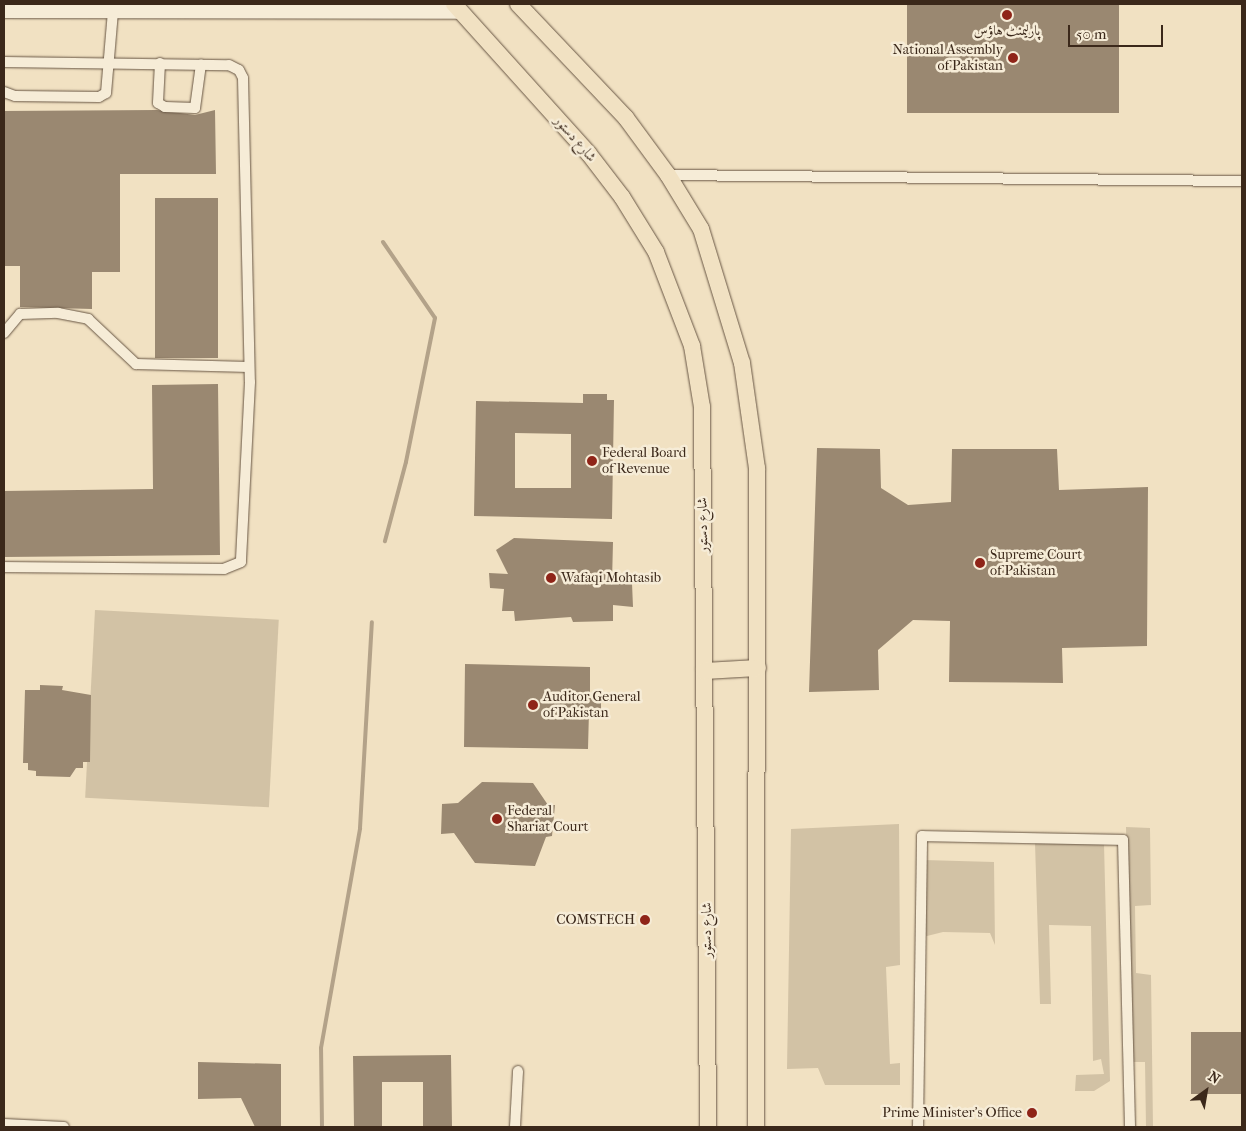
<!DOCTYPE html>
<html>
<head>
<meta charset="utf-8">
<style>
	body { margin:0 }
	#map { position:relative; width:1246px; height:1131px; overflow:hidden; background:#f1e1c2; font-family:"IM FELL French Canon",Amiri,serif }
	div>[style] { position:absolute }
	.green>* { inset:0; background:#d2c2a5; transform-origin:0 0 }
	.stream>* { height:4px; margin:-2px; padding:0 2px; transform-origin:2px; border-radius:2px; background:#b3a289 }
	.building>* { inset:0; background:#9a8871; transform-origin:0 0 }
	.roads { filter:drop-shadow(0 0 1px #685644) drop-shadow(0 0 1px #685644) }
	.street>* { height:10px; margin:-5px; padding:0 5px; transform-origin:5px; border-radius:5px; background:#f6ecd7 }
	.secondary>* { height:14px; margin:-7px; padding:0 7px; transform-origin:7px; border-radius:7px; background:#f6ecd7 }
	.primary>* { height:16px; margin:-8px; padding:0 8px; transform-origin:8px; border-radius:8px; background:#f1e1c2 }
	.dots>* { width:14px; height:14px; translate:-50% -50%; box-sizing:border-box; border:2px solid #f6ecd7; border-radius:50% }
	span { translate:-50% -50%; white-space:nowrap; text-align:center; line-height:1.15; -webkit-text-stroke:5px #f6ecd7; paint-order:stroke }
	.poi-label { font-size:14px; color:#3b281a }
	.right { translate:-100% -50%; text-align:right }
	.left { translate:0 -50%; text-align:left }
	.street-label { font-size:14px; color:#3b281a }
	.frame { position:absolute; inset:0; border:5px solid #3b281a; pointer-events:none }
	.north { position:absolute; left:1181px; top:1066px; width:50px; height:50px; -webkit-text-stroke:4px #f6ecd7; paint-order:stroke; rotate:32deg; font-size:14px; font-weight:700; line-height:20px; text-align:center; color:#3b281a }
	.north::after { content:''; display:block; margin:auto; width:18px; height:22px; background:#3b281a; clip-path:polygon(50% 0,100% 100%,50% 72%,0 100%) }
	.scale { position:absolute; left:1068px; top:25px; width:95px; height:22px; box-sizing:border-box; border:2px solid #3b281a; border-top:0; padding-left:6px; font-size:15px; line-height:18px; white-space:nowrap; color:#3b281a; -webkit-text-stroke:4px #f6ecd7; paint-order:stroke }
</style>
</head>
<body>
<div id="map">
	<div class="green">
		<i style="left:95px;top:610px;width:184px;height:188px;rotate:3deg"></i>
		<i style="clip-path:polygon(899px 824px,900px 965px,886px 967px,890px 1064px,900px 1063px,900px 1085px,825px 1085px,818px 1068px,787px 1069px,791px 829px)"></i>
		<i style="clip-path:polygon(1126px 827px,1150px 828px,1151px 905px,1135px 906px,1136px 973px,1151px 975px,1153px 1127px,1146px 1127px,1145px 1062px,1131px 1062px)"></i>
		<i style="clip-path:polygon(1035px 843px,1104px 844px,1110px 1081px,1094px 1091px,1075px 1091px,1076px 1075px,1104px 1074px,1101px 1059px,1093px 1061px,1091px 926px,1049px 925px,1051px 1004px,1040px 1004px)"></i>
		<i style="clip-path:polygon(924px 860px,994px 862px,995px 945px,990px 933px,943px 932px,923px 937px)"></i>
	</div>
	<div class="stream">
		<i style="left:383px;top:242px;width:92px;rotate:55.6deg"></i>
		<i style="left:435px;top:318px;width:147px;rotate:101.4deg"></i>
		<i style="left:406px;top:462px;width:82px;rotate:104.9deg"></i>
		<i style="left:322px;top:1127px;width:79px;rotate:-90.7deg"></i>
		<i style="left:321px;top:1048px;width:223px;rotate:-79.9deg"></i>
		<i style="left:360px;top:828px;width:206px;rotate:-86.7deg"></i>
	</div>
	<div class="building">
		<i style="left:907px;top:4px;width:212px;height:109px"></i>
		<i style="clip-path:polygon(157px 110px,195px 115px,215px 110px,216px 174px,120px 174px,120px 272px,92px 272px,92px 309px,20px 307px,20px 266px,4px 266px,4px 111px)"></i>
		<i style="left:155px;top:198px;width:63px;height:160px"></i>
		<i style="clip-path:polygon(218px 384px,220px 555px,4px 557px,4px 491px,153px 489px,152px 385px)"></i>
		<i style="clip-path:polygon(evenodd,583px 394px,607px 394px,607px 400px,614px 400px,612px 519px,474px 516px,476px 401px,583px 403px,583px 394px,515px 433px,571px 434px,571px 488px,515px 488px,515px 433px)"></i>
		<i style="clip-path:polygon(817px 448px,880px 449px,881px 488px,908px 505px,951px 502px,952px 449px,1057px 449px,1059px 490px,1148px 487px,1147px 646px,1062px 648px,1063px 683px,949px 682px,950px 621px,913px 620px,878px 650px,879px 690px,809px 692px)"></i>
		<i style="clip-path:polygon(514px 538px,613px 542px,612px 582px,632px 583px,633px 607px,613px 605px,613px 621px,573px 622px,571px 617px,515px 621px,514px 611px,502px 611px,504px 589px,490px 588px,489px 573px,508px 574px,496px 550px)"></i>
		<i style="clip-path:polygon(465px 664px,590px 667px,590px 698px,601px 699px,601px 711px,589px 711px,588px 749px,464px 747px)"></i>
		<i style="clip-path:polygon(40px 685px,63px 686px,62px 690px,91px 695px,90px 762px,83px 762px,83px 768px,76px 768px,70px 777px,36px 776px,36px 771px,28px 770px,28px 763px,23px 763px,25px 690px,40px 690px)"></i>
		<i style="clip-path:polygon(482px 782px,533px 783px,548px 805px,555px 805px,552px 836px,546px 837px,535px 866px,475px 863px,454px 833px,441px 834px,442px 804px,458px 803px)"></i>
		<i style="left:1191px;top:1032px;width:51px;height:62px"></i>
		<i style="clip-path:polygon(451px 1055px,452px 1127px,423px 1127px,423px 1082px,382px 1082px,382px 1127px,354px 1127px,353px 1056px)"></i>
		<i style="clip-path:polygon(198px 1062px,281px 1064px,281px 1127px,255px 1127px,241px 1098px,198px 1099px)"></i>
	</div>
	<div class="roads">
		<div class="street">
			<i style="left:4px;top:62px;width:225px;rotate:0.8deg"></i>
			<i style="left:229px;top:65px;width:11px;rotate:27deg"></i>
			<i style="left:239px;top:70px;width:9px;rotate:63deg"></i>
			<i style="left:243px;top:78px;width:304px;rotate:88.7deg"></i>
			<i style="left:250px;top:382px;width:180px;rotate:92.9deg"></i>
			<i style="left:241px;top:562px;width:18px;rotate:158deg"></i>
			<i style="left:224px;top:569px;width:220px;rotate:-179.5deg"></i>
			<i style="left:160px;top:63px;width:40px;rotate:92.9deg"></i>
			<i style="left:158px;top:103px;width:8px;rotate:30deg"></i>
			<i style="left:165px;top:107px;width:30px;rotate:2deg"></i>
			<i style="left:195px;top:108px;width:44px;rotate:-82.2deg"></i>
			<i style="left:4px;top:92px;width:12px;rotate:20deg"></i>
			<i style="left:15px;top:96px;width:84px;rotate:0.7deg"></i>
			<i style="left:99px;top:97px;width:8px;rotate:-30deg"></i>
			<i style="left:106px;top:93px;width:82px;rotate:-85.1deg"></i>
			<i style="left:668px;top:175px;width:574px;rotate:0.6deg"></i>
			<i style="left:4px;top:333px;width:25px;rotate:-50deg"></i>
			<i style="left:20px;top:314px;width:38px;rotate:-2deg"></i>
			<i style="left:58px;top:313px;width:31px;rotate:11deg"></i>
			<i style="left:88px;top:319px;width:66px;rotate:43.2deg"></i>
			<i style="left:136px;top:364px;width:113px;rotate:1.5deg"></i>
			<i style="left:4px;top:1124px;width:60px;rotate:2.9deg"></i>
			<i style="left:515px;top:1127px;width:56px;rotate:-86.9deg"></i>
			<i style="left:918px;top:1127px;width:291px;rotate:-89.2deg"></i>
			<i style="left:922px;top:836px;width:201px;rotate:1.1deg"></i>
			<i style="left:1123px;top:840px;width:287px;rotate:88.6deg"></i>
		</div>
		<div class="secondary">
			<i style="left:4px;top:11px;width:456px;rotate:0.1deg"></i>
		</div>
		<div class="primary">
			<i style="left:454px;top:4px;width:202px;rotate:48deg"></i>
			<i style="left:589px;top:154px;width:54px;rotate:52.5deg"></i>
			<i style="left:622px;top:197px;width:65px;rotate:58.3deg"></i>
			<i style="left:656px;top:252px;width:101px;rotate:69deg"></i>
			<i style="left:692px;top:346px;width:62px;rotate:80.7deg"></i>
			<i style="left:702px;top:407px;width:720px;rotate:89.52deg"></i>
			<i style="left:518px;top:4px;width:157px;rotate:46.5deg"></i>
			<i style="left:626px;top:118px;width:71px;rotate:53.6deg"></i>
			<i style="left:668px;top:175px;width:63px;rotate:58.6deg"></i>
			<i style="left:701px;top:229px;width:140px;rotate:73deg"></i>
			<i style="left:742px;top:363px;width:106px;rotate:81.9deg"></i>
			<i style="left:757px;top:468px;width:659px;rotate:90.09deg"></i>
			<i style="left:704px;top:671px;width:54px;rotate:-3.2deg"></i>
		</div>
	</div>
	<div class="dots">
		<i style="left:1007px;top:15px;background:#8f2418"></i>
		<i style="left:1013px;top:58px;background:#8f2418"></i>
		<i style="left:592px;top:461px;background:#8f2418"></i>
		<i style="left:980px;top:563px;background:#8f2418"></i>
		<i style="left:551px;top:578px;background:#8f2418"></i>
		<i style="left:533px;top:705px;background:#8f2418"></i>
		<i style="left:497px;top:819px;background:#8f2418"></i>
		<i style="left:645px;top:920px;background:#8f2418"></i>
		<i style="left:1032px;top:1113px;background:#8f2418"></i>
	</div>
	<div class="poi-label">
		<span style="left:1007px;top:31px">پارلیمنٹ ہاؤس</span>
		<span class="right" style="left:1003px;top:58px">National Assembly<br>of Pakistan</span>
		<span class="left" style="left:602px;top:461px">Federal Board<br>of Revenue</span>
		<span class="left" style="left:990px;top:563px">Supreme Court<br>of Pakistan</span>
		<span class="left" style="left:561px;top:578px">Wafaqi Mohtasib</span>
		<span class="left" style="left:543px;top:705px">Auditor General<br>of Pakistan</span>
		<span class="left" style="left:507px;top:819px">Federal<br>Shariat Court</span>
		<span class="right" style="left:635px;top:920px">COMSTECH</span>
		<span class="right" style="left:1022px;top:1113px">Prime Minister's Office</span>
	</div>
	<div class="street-label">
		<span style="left:575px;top:139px;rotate:49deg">شارع دستور</span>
		<span style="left:703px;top:525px;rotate:-91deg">شارع دستور</span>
		<span style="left:707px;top:930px;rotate:-90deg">شارع دستور</span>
	</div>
	<div class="frame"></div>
	<div class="north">N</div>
	<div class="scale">50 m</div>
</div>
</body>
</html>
